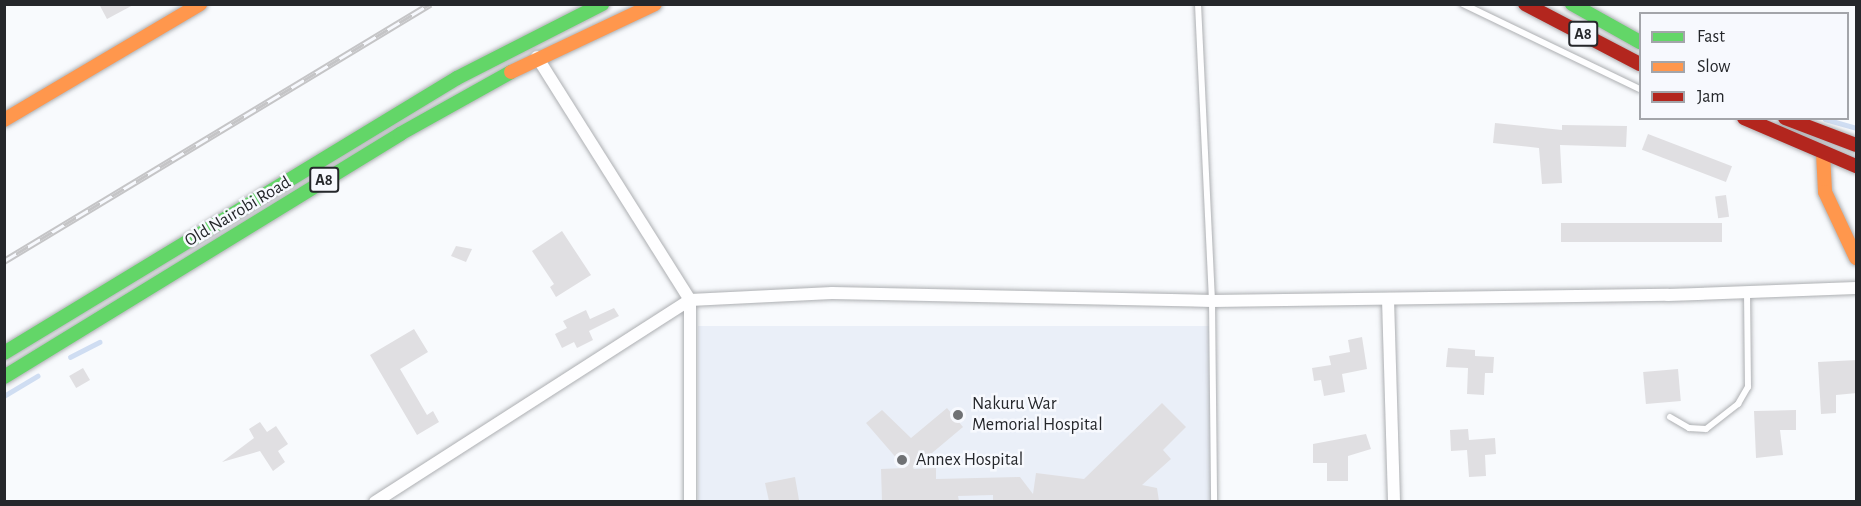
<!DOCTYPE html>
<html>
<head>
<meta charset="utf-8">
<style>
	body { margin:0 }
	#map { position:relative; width:1861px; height:506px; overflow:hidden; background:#f8fafd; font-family:"Alegreya Sans",sans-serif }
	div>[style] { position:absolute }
	.built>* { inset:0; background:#eaeff8; transform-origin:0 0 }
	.stream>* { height:4.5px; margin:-2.25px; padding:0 2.25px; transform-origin:2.25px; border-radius:2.25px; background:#cfddf2 }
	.building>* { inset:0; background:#e0dfe2; transform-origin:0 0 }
	.roads { filter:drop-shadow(0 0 2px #adafb2) drop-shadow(0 0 2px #adafb2) }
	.lane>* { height:6px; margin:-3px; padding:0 3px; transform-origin:3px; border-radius:3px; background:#fefeff }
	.street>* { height:12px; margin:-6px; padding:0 6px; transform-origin:6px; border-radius:6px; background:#fefeff }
	.fast>* { height:14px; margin:-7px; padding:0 7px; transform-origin:7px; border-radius:7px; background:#63d668 }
	.slow>* { height:14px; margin:-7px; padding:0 7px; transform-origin:7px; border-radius:7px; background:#ff974d }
	.jam>* { height:14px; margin:-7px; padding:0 7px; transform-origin:7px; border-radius:7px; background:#b3261e }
	.rail>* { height:7px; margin-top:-3.5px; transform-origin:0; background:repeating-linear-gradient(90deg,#f7f9fe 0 14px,#c5c5c7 0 28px); box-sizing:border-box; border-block:2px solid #c5c5c7 }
	.dots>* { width:16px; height:16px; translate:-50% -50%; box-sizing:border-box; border:3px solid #f7f9fe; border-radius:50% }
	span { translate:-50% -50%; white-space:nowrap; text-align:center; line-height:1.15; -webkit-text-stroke:5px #f7f9fe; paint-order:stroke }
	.shield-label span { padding:2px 4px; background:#f7f9fe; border:2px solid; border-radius:4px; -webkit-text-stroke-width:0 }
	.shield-label { font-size:16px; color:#25272b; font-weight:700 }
	.street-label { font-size:18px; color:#25272b }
	.poi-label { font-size:18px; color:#25272b }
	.left { translate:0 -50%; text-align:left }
	.frame { position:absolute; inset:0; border:6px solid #25272b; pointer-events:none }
	.legend { position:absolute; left:1639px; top:12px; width:210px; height:108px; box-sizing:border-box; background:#f7f9fe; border:2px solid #a3a5aa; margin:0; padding:8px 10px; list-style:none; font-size:18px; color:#25272b }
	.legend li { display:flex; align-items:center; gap:12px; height:30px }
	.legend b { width:30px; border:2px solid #a3a5aa }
</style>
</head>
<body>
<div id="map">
	<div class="built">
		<i style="left:698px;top:326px;width:516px;height:175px"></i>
	</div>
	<div class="stream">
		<i style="left:1825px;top:119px;width:32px;rotate:16deg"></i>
		<i style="left:70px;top:357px;width:33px;rotate:-27deg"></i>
		<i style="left:4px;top:396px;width:39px;rotate:-31deg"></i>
	</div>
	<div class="building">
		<i style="clip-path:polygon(99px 4px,135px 4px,107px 19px)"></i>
		<i style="clip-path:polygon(1495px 123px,1562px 130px,1562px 125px,1627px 126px,1626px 147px,1560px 145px,1562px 183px,1542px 184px,1539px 148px,1493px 143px)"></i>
		<i style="left:1648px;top:134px;width:90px;height:17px;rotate:21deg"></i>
		<i style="left:1726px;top:195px;width:22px;height:11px;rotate:82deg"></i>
		<i style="left:1561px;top:223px;width:161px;height:19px"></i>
		<i style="clip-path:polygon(562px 231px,591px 275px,556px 297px,550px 287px,554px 284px,532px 251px)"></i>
		<i style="clip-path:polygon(456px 246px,472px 249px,466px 262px,451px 256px)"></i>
		<i style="clip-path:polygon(614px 308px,619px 316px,589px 331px,593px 340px,577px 348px,574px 342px,562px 348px,555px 334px,567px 328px,563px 321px,586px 310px,590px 319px)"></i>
		<i style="clip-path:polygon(414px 329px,428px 352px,400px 369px,427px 415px,433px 411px,439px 422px,417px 435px,370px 355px)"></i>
		<i style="clip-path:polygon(1362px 337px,1367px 369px,1342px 374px,1345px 392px,1324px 396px,1321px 380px,1314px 381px,1312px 368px,1331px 365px,1329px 356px,1350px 352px,1348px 340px)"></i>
		<i style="clip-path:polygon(1448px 348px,1475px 350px,1475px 356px,1494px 357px,1493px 373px,1485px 373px,1484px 395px,1467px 394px,1468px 368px,1446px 367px)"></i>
		<i style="clip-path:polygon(1857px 360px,1857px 393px,1836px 395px,1836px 413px,1821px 414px,1818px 362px)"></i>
		<i style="left:83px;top:368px;width:14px;height:16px;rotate:60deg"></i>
		<i style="left:1678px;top:369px;width:32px;height:35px;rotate:85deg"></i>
		<i style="clip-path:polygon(1162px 403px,1186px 427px,1163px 450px,1171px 459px,1142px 485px,1157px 488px,1159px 501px,993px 501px,993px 495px,958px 496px,959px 501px,882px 501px,881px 469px,905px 468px,866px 423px,882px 410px,911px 438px,947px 408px,963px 427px,913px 469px,936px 468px,936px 479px,1020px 477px,1033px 494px,1036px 473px,1084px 479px)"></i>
		<i style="clip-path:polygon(1796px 410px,1796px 430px,1780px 430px,1783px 455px,1756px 458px,1754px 411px)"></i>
		<i style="clip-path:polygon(260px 422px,267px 432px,276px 426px,288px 444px,278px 451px,285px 462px,273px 471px,260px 451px,222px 462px,254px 438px,249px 429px)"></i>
		<i style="clip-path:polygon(1468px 429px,1469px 440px,1495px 438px,1496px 454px,1485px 455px,1486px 476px,1469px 477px,1467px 450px,1451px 451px,1450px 430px)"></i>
		<i style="clip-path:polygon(1366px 434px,1371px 449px,1348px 456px,1348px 481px,1327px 481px,1327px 463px,1313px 463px,1313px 444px)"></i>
		<i style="clip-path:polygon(795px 477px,799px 500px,769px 501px,765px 483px)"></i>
	</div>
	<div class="roads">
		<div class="lane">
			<i style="left:1198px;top:4px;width:297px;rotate:87.3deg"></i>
			<i style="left:1212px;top:301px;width:201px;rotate:89.4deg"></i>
			<i style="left:1463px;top:4px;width:196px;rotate:25.7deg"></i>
			<i style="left:1670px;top:417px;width:22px;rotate:30deg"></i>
			<i style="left:1689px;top:428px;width:17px;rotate:3deg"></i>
			<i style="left:1706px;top:429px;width:41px;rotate:-38deg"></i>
			<i style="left:1738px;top:404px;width:20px;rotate:-60deg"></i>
			<i style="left:1748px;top:387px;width:93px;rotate:-90.6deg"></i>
		</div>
		<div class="street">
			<i style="left:537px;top:57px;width:287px;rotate:57.8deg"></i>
			<i style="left:690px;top:300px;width:202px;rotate:90deg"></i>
			<i style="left:1388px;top:299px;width:203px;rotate:88.3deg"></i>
			<i style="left:375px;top:502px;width:374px;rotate:-32.7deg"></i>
			<i style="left:690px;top:300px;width:142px;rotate:-2.8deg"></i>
			<i style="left:832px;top:293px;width:380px;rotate:1.2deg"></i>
			<i style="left:1212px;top:301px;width:456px;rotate:-0.8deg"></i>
			<i style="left:1668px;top:295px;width:188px;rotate:-2.1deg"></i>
		</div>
		<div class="fast">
			<i style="left:1572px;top:4px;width:78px;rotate:29.2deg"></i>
			<i style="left:4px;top:353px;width:530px;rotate:-31.26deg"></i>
			<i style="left:457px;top:78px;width:163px;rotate:-27deg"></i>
			<i style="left:4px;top:377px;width:465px;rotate:-31.5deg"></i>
			<i style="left:400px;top:134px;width:127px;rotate:-29.2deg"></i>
		</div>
		<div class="slow">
			<i style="left:511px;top:72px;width:159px;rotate:-25.3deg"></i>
			<i style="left:4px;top:120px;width:228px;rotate:-30.6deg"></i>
			<i style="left:1823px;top:153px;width:39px;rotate:87deg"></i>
			<i style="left:1825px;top:192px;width:73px;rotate:64.8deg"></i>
		</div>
		<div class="jam">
			<i style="left:1525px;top:4px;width:130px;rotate:27.6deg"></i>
			<i style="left:1744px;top:118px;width:122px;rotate:23.2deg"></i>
			<i style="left:1785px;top:118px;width:76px;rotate:20.8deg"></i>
		</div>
	</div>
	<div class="rail">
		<i style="left:4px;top:261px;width:498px;rotate:-31.1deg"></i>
	</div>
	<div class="dots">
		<i style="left:958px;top:415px;background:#6f7174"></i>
		<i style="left:902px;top:460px;background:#6f7174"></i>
	</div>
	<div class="shield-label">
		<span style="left:1583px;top:34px">A8</span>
		<span style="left:324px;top:180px">A8</span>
	</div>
	<div class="street-label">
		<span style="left:238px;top:212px;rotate:-31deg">Old Nairobi Road</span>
	</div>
	<div class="poi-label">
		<span class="left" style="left:972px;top:415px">Nakuru War<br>Memorial Hospital</span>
		<span class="left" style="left:916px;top:460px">Annex Hospital</span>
	</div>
	<div class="frame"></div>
	<ul class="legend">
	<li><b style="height:8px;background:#63d668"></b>Fast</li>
	<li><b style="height:8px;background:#ff974d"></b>Slow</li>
	<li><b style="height:8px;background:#b3261e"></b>Jam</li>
	</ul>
</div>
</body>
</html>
